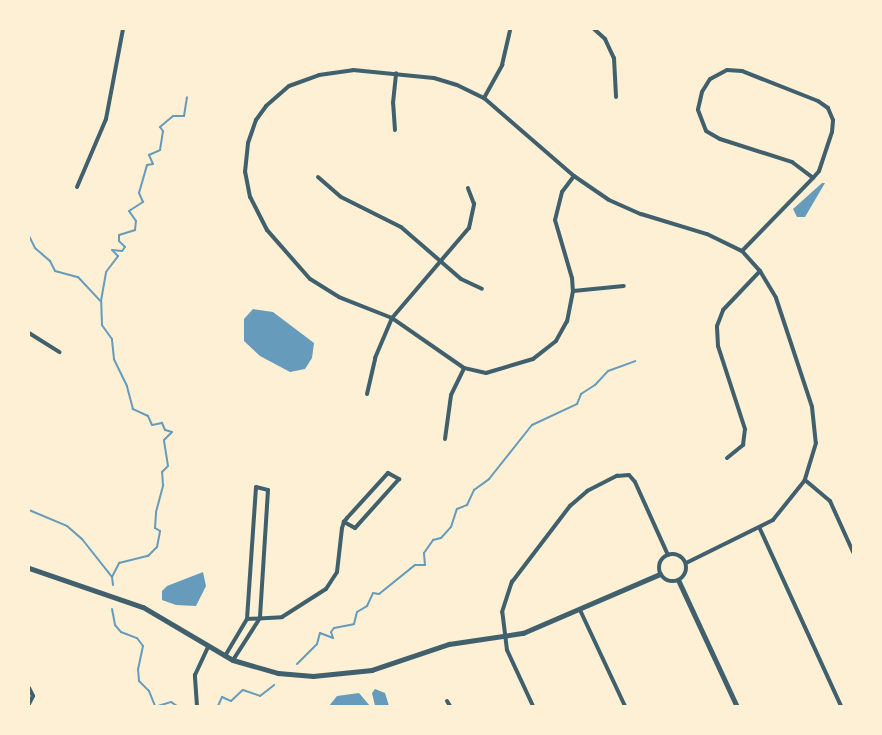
<!DOCTYPE html>
<html>
<head>
<meta charset="utf-8">
<style>
	body { margin:0 }
	#map { position:relative; width:882px; height:735px; overflow:hidden; background:#fdf0d5; font-family:"Fira Sans Condensed",sans-serif }
	div>[style] { position:absolute }
	.water>* { inset:0; background:#669bbc }
	.stream>* { height:2px; margin:-1px; padding:0 1px; transform-origin:1px; border-radius:1px; background:#669bbc }
	.minor>* { height:4px; margin:-2px; padding:0 2px; transform-origin:2px; border-radius:2px; background:#3f606c }
	.tertiary>* { height:4.5px; margin:-2.25px; padding:0 2.25px; transform-origin:2.25px; border-radius:2.25px; background:#3f606c }
	.tertiary>.ring { margin:-2.25px; padding:0; box-sizing:content-box; background:none; border:4.5px solid #3f606c; border-radius:50% }
	span { translate:-50% -50%; white-space:nowrap; text-align:center; line-height:1.15; -webkit-text-stroke:5px #fdf0d5; paint-order:stroke }
	.frame { position:absolute; inset:0; border:30px solid #fdf0d5; pointer-events:none }
</style>
</head>
<body>
<div id="map">
	<div class="water">
		<i style="clip-path:polygon(822px 183px,825px 183px,805px 217px,797px 217px,793px 209px)"></i>
		<i style="clip-path:polygon(253px 309px,273px 312px,314px 343px,312px 358px,305px 369px,290px 372px,260px 356px,244px 341px,244px 319px)"></i>
		<i style="clip-path:polygon(203px 572px,206px 586px,196px 606px,176px 605px,162px 600px,162px 591px,167px 586px)"></i>
		<i style="clip-path:polygon(375px 689px,385px 693px,389px 706px,375px 706px,372px 693px)"></i>
		<i style="clip-path:polygon(359px 693px,370px 706px,329px 706px,337px 696px)"></i>
	</div>
	<div class="stream">
		<i style="left:29px;top:236px;width:13px;rotate:63deg"></i>
		<i style="left:35px;top:248px;width:20px;rotate:41deg"></i>
		<i style="left:50px;top:261px;width:11px;rotate:63deg"></i>
		<i style="left:55px;top:271px;width:24px;rotate:15deg"></i>
		<i style="left:78px;top:277px;width:33px;rotate:47deg"></i>
		<i style="left:29px;top:510px;width:41px;rotate:22.8deg"></i>
		<i style="left:67px;top:526px;width:20px;rotate:41deg"></i>
		<i style="left:82px;top:539px;width:48px;rotate:51.7deg"></i>
		<i style="left:113px;top:585px;width:8px;rotate:-97deg"></i>
		<i style="left:112px;top:577px;width:16px;rotate:-63deg"></i>
		<i style="left:119px;top:563px;width:30px;rotate:-14deg"></i>
		<i style="left:148px;top:556px;width:13px;rotate:-45deg"></i>
		<i style="left:157px;top:547px;width:16px;rotate:-79deg"></i>
		<i style="left:160px;top:531px;width:6px;rotate:-149deg"></i>
		<i style="left:155px;top:528px;width:16px;rotate:-86deg"></i>
		<i style="left:156px;top:512px;width:28px;rotate:-75deg"></i>
		<i style="left:163px;top:485px;width:13px;rotate:-94deg"></i>
		<i style="left:162px;top:472px;width:8px;rotate:-45deg"></i>
		<i style="left:168px;top:466px;width:26px;rotate:-99deg"></i>
		<i style="left:164px;top:440px;width:11px;rotate:-45deg"></i>
		<i style="left:172px;top:432px;width:7px;rotate:-164deg"></i>
		<i style="left:165px;top:430px;width:8px;rotate:-113deg"></i>
		<i style="left:162px;top:423px;width:10px;rotate:169deg"></i>
		<i style="left:152px;top:425px;width:10px;rotate:-114deg"></i>
		<i style="left:148px;top:416px;width:17px;rotate:-155deg"></i>
		<i style="left:133px;top:409px;width:24px;rotate:-105deg"></i>
		<i style="left:127px;top:386px;width:30px;rotate:-116deg"></i>
		<i style="left:114px;top:359px;width:20px;rotate:-96deg"></i>
		<i style="left:112px;top:339px;width:17px;rotate:-126deg"></i>
		<i style="left:102px;top:325px;width:24px;rotate:-92deg"></i>
		<i style="left:101px;top:301px;width:29px;rotate:-80deg"></i>
		<i style="left:106px;top:272px;width:20px;rotate:-53deg"></i>
		<i style="left:118px;top:256px;width:8px;rotate:-135deg"></i>
		<i style="left:112px;top:250px;width:10px;rotate:6deg"></i>
		<i style="left:122px;top:251px;width:5px;rotate:-53deg"></i>
		<i style="left:125px;top:247px;width:8px;rotate:-135deg"></i>
		<i style="left:119px;top:241px;width:6px;rotate:-90deg"></i>
		<i style="left:119px;top:235px;width:17px;rotate:-17deg"></i>
		<i style="left:135px;top:230px;width:9px;rotate:-84deg"></i>
		<i style="left:136px;top:221px;width:12px;rotate:-125deg"></i>
		<i style="left:129px;top:211px;width:17px;rotate:-33deg"></i>
		<i style="left:143px;top:202px;width:10px;rotate:-114deg"></i>
		<i style="left:139px;top:193px;width:29px;rotate:-74deg"></i>
		<i style="left:147px;top:165px;width:6px;rotate:-9deg"></i>
		<i style="left:153px;top:164px;width:10px;rotate:-114deg"></i>
		<i style="left:149px;top:155px;width:12px;rotate:-24deg"></i>
		<i style="left:160px;top:150px;width:19px;rotate:-81deg"></i>
		<i style="left:163px;top:131px;width:5px;rotate:-127deg"></i>
		<i style="left:160px;top:127px;width:17px;rotate:-40deg"></i>
		<i style="left:173px;top:116px;width:11px"></i>
		<i style="left:184px;top:116px;width:19px;rotate:-81deg"></i>
		<i style="left:112px;top:609px;width:16px;rotate:79deg"></i>
		<i style="left:115px;top:625px;width:9px;rotate:49deg"></i>
		<i style="left:121px;top:632px;width:17px;rotate:21deg"></i>
		<i style="left:137px;top:638px;width:10px;rotate:53deg"></i>
		<i style="left:143px;top:646px;width:24px;rotate:102deg"></i>
		<i style="left:138px;top:669px;width:12px;rotate:85deg"></i>
		<i style="left:139px;top:681px;width:14px;rotate:45deg"></i>
		<i style="left:149px;top:691px;width:16px;rotate:68deg"></i>
		<i style="left:297px;top:664px;width:28px;rotate:-45deg"></i>
		<i style="left:317px;top:644px;width:11px;rotate:-75deg"></i>
		<i style="left:320px;top:633px;width:14px;rotate:21deg"></i>
		<i style="left:333px;top:638px;width:6px;rotate:-108deg"></i>
		<i style="left:331px;top:632px;width:5px;rotate:-53deg"></i>
		<i style="left:334px;top:628px;width:20px;rotate:-11deg"></i>
		<i style="left:354px;top:624px;width:12px;rotate:-76deg"></i>
		<i style="left:357px;top:612px;width:12px;rotate:-31deg"></i>
		<i style="left:367px;top:606px;width:14px;rotate:-65deg"></i>
		<i style="left:373px;top:593px;width:6px;rotate:9deg"></i>
		<i style="left:379px;top:594px;width:46px;rotate:-38.9deg"></i>
		<i style="left:415px;top:565px;width:10px"></i>
		<i style="left:425px;top:565px;width:12px;rotate:-95deg"></i>
		<i style="left:424px;top:553px;width:16px;rotate:-55deg"></i>
		<i style="left:433px;top:540px;width:8px;rotate:-14deg"></i>
		<i style="left:441px;top:538px;width:15px;rotate:-48deg"></i>
		<i style="left:451px;top:527px;width:19px;rotate:-72deg"></i>
		<i style="left:457px;top:509px;width:11px;rotate:-22deg"></i>
		<i style="left:467px;top:505px;width:17px;rotate:-65deg"></i>
		<i style="left:474px;top:490px;width:19px;rotate:-36deg"></i>
		<i style="left:489px;top:479px;width:69px;rotate:-51.5deg"></i>
		<i style="left:532px;top:425px;width:50px;rotate:-25deg"></i>
		<i style="left:577px;top:404px;width:11px;rotate:-68deg"></i>
		<i style="left:581px;top:394px;width:17px;rotate:-33deg"></i>
		<i style="left:595px;top:385px;width:19px;rotate:-47deg"></i>
		<i style="left:608px;top:371px;width:29px;rotate:-20deg"></i>
		<i style="left:158px;top:706px;width:14px;rotate:-17deg"></i>
		<i style="left:171px;top:702px;width:7px;rotate:34deg"></i>
		<i style="left:218px;top:706px;width:10px;rotate:-66deg"></i>
		<i style="left:222px;top:697px;width:10px;rotate:24deg"></i>
		<i style="left:231px;top:701px;width:16px;rotate:-43deg"></i>
		<i style="left:243px;top:690px;width:18px;rotate:19deg"></i>
		<i style="left:260px;top:696px;width:18px;rotate:-38deg"></i>
	</div>
	<div class="minor">
		<i style="left:594px;top:29px;width:15px;rotate:42deg"></i>
		<i style="left:605px;top:39px;width:21px;rotate:65deg"></i>
		<i style="left:614px;top:58px;width:39px;rotate:87deg"></i>
		<i style="left:484px;top:98px;width:38px;rotate:-61deg"></i>
		<i style="left:502px;top:65px;width:37px;rotate:-77deg"></i>
		<i style="left:395px;top:130px;width:27px;rotate:-94deg"></i>
		<i style="left:393px;top:103px;width:30px;rotate:-84deg"></i>
		<i style="left:574px;top:176px;width:20px;rotate:127deg"></i>
		<i style="left:562px;top:192px;width:29px;rotate:104deg"></i>
		<i style="left:555px;top:220px;width:60px;rotate:73.7deg"></i>
		<i style="left:572px;top:278px;width:13px;rotate:86deg"></i>
		<i style="left:573px;top:291px;width:31px;rotate:101deg"></i>
		<i style="left:567px;top:321px;width:23px;rotate:119deg"></i>
		<i style="left:556px;top:341px;width:29px;rotate:142deg"></i>
		<i style="left:533px;top:359px;width:49px;rotate:163.4deg"></i>
		<i style="left:486px;top:373px;width:23px;rotate:-167deg"></i>
		<i style="left:464px;top:368px;width:88px;rotate:-145.2deg"></i>
		<i style="left:392px;top:318px;width:57px;rotate:-158.4deg"></i>
		<i style="left:339px;top:297px;width:34px;rotate:-148deg"></i>
		<i style="left:310px;top:279px;width:65px;rotate:-131.3deg"></i>
		<i style="left:267px;top:230px;width:37px;rotate:-117deg"></i>
		<i style="left:250px;top:197px;width:25px;rotate:-101deg"></i>
		<i style="left:245px;top:172px;width:29px;rotate:-84deg"></i>
		<i style="left:248px;top:143px;width:24px;rotate:-71deg"></i>
		<i style="left:256px;top:120px;width:17px;rotate:-54deg"></i>
		<i style="left:266px;top:106px;width:30px;rotate:-41deg"></i>
		<i style="left:289px;top:86px;width:32px;rotate:-20deg"></i>
		<i style="left:319px;top:75px;width:34px;rotate:-8deg"></i>
		<i style="left:353px;top:70px;width:81px;rotate:5.6deg"></i>
		<i style="left:434px;top:78px;width:24px;rotate:17deg"></i>
		<i style="left:457px;top:85px;width:30px;rotate:26deg"></i>
		<i style="left:484px;top:98px;width:119px;rotate:40.9deg"></i>
		<i style="left:574px;top:176px;width:42px;rotate:34.4deg"></i>
		<i style="left:609px;top:200px;width:35px;rotate:24deg"></i>
		<i style="left:641px;top:214px;width:69px;rotate:16.9deg"></i>
		<i style="left:707px;top:234px;width:39px;rotate:26deg"></i>
		<i style="left:742px;top:251px;width:27px;rotate:48deg"></i>
		<i style="left:760px;top:271px;width:31px;rotate:59deg"></i>
		<i style="left:776px;top:298px;width:115px;rotate:71.7deg"></i>
		<i style="left:812px;top:407px;width:36px;rotate:84deg"></i>
		<i style="left:816px;top:443px;width:39px;rotate:107deg"></i>
		<i style="left:805px;top:480px;width:51px;rotate:128.7deg"></i>
		<i style="left:773px;top:520px;width:97px;rotate:153.7deg"></i>
		<i style="left:318px;top:177px;width:30px;rotate:41deg"></i>
		<i style="left:341px;top:197px;width:67px;rotate:26.6deg"></i>
		<i style="left:401px;top:227px;width:79px;rotate:40.9deg"></i>
		<i style="left:461px;top:279px;width:23px;rotate:25deg"></i>
		<i style="left:77px;top:187px;width:74px;rotate:-66.9deg"></i>
		<i style="left:106px;top:119px;width:92px;rotate:-79.3deg"></i>
		<i style="left:742px;top:251px;width:102px;rotate:-45.8deg"></i>
		<i style="left:813px;top:178px;width:9px;rotate:-49deg"></i>
		<i style="left:819px;top:171px;width:41px;rotate:-71.6deg"></i>
		<i style="left:832px;top:132px;width:12px;rotate:-85deg"></i>
		<i style="left:833px;top:120px;width:13px;rotate:-113deg"></i>
		<i style="left:828px;top:108px;width:12px;rotate:-145deg"></i>
		<i style="left:818px;top:101px;width:82px;rotate:-158.5deg"></i>
		<i style="left:742px;top:71px;width:15px;rotate:-176deg"></i>
		<i style="left:727px;top:70px;width:19px;rotate:152deg"></i>
		<i style="left:710px;top:79px;width:15px;rotate:122deg"></i>
		<i style="left:702px;top:92px;width:18px;rotate:103deg"></i>
		<i style="left:698px;top:110px;width:22px;rotate:69deg"></i>
		<i style="left:706px;top:131px;width:16px;rotate:30deg"></i>
		<i style="left:720px;top:139px;width:76px;rotate:17.7deg"></i>
		<i style="left:792px;top:162px;width:26px;rotate:37deg"></i>
		<i style="left:573px;top:291px;width:51px;rotate:-5.6deg"></i>
		<i style="left:29px;top:333px;width:36px;rotate:32deg"></i>
		<i style="left:367px;top:394px;width:37px;rotate:-77deg"></i>
		<i style="left:375px;top:358px;width:43px;rotate:-67deg"></i>
		<i style="left:392px;top:318px;width:118px;rotate:-49.5deg"></i>
		<i style="left:469px;top:228px;width:25px;rotate:-78deg"></i>
		<i style="left:474px;top:204px;width:17px;rotate:-111deg"></i>
		<i style="left:445px;top:439px;width:44px;rotate:-82.2deg"></i>
		<i style="left:451px;top:395px;width:30px;rotate:-64deg"></i>
		<i style="left:727px;top:458px;width:21px;rotate:-39deg"></i>
		<i style="left:743px;top:445px;width:16px;rotate:-83deg"></i>
		<i style="left:745px;top:429px;width:87px;rotate:-108deg"></i>
		<i style="left:718px;top:346px;width:20px;rotate:-93deg"></i>
		<i style="left:717px;top:326px;width:17px;rotate:-69deg"></i>
		<i style="left:723px;top:310px;width:54px;rotate:-46.5deg"></i>
		<i style="left:805px;top:480px;width:33px;rotate:40deg"></i>
		<i style="left:830px;top:501px;width:56px;rotate:65.7deg"></i>
		<i style="left:760px;top:529px;width:195px;rotate:65.4deg"></i>
		<i style="left:580px;top:610px;width:106px;rotate:64.9deg"></i>
		<i style="left:247px;top:619px;width:35px;rotate:-3deg"></i>
		<i style="left:282px;top:617px;width:52px;rotate:-32.5deg"></i>
		<i style="left:326px;top:589px;width:20px;rotate:-57deg"></i>
		<i style="left:337px;top:572px;width:44px;rotate:-83.5deg"></i>
		<i style="left:342px;top:528px;width:6px;rotate:-72deg"></i>
		<i style="left:344px;top:522px;width:5px;rotate:-53deg"></i>
		<i style="left:347px;top:518px;width:61px;rotate:-47.7deg"></i>
		<i style="left:388px;top:473px;width:13px;rotate:29deg"></i>
		<i style="left:399px;top:479px;width:66px;rotate:131.9deg"></i>
		<i style="left:355px;top:528px;width:13px;rotate:-151deg"></i>
		<i style="left:225px;top:656px;width:43px;rotate:-59.3deg"></i>
		<i style="left:247px;top:619px;width:132px;rotate:-86.1deg"></i>
		<i style="left:256px;top:487px;width:12px;rotate:14deg"></i>
		<i style="left:268px;top:490px;width:128px;rotate:93.6deg"></i>
		<i style="left:260px;top:618px;width:50px;rotate:122.7deg"></i>
		<i style="left:29px;top:688px;width:9px;rotate:63deg"></i>
		<i style="left:33px;top:696px;width:9px;rotate:117deg"></i>
		<i style="left:447px;top:701px;width:6px;rotate:59deg"></i>
		<i style="left:197px;top:706px;width:31px;rotate:-94deg"></i>
		<i style="left:195px;top:675px;width:31px;rotate:-65deg"></i>
		<i style="left:533px;top:706px;width:62px;rotate:-114.9deg"></i>
		<i style="left:507px;top:650px;width:38px;rotate:-97deg"></i>
		<i style="left:502px;top:612px;width:32px;rotate:-72deg"></i>
		<i style="left:512px;top:582px;width:96px;rotate:-52.7deg"></i>
		<i style="left:570px;top:506px;width:23px;rotate:-41deg"></i>
		<i style="left:587px;top:491px;width:34px;rotate:-27deg"></i>
		<i style="left:617px;top:476px;width:12px;rotate:-5deg"></i>
		<i style="left:629px;top:475px;width:9px;rotate:49deg"></i>
		<i style="left:635px;top:482px;width:80px;rotate:65.7deg"></i>
	</div>
	<div class="tertiary">
		<i class="ring" style="left:659px;top:554px;width:23.5px;height:23.5px"></i>
		<i style="left:29px;top:568px;width:120px;rotate:18.9deg"></i>
		<i style="left:143px;top:607px;width:104px;rotate:30.5deg"></i>
		<i style="left:233px;top:660px;width:47px;rotate:16.1deg"></i>
		<i style="left:278px;top:673px;width:35px;rotate:5deg"></i>
		<i style="left:313px;top:676px;width:59px;rotate:-5.8deg"></i>
		<i style="left:372px;top:670px;width:81px;rotate:-18.7deg"></i>
		<i style="left:449px;top:644px;width:75px;rotate:-8.5deg"></i>
		<i style="left:523px;top:633px;width:149px;rotate:-23.3deg"></i>
		<i style="left:679px;top:581px;width:138px;rotate:65.1deg"></i>
	</div>
	<div class="frame"></div>
</div>
</body>
</html>
